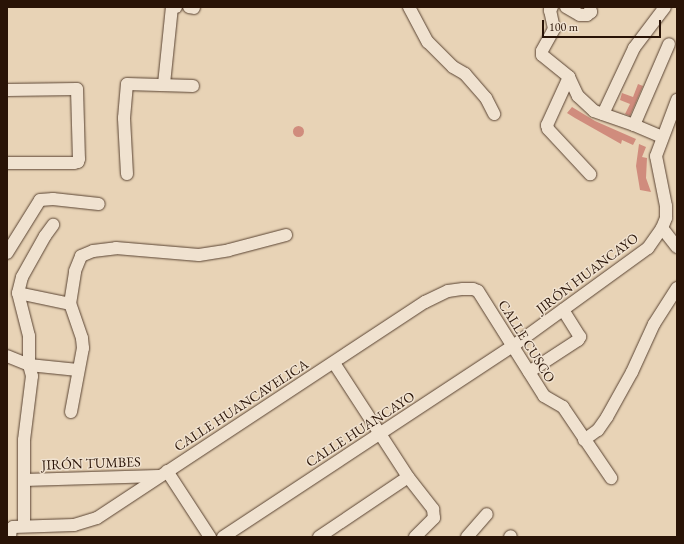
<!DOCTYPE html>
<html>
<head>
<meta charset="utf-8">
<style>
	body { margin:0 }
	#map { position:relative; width:684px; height:544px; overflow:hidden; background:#e8d3b6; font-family:"EB Garamond",serif }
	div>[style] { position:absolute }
	.building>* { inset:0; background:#d08c7d }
	.round { border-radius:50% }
	.roads { filter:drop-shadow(0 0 1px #594332) drop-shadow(0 0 1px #594332) }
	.minor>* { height:12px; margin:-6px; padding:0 6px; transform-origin:6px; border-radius:6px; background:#f0e2d0 }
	span { translate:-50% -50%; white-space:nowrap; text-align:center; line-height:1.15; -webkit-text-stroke:3px #f0e2d0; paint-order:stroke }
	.street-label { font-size:14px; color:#291306 }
	.frame { position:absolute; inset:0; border:8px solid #291306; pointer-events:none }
	.scale { position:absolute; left:542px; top:20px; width:119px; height:18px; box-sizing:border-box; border:2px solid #291306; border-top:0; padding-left:5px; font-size:12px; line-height:14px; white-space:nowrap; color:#291306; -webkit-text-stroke:3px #f0e2d0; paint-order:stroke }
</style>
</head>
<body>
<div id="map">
	<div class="building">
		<i style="clip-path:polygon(638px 84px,643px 86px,630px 116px,625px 114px,630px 104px,620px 100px,622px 93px,633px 97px)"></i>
		<i style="clip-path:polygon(572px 107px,595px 121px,636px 139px,633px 145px,622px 140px,621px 144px,575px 118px,567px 113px)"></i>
		<i class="round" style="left:292.5px;top:125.5px;width:11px;height:11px"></i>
		<i style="clip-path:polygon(639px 144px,646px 147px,642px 157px,647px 158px,646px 178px,651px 192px,640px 190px,636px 166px)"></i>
	</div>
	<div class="roads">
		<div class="minor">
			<i style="left:189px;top:7px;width:5px;rotate:11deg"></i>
			<i style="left:409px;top:7px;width:40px;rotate:62deg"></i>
			<i style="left:428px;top:42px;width:35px;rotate:45deg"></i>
			<i style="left:453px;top:67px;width:14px;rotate:30deg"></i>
			<i style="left:465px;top:74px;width:32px;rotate:49deg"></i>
			<i style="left:486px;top:98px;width:18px;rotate:63deg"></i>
			<i style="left:552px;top:7px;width:4px;rotate:124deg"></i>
			<i style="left:550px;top:10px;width:19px;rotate:78deg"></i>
			<i style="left:554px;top:29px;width:25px;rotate:119deg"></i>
			<i style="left:542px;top:51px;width:4px;rotate:90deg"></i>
			<i style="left:542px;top:55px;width:35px;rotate:39deg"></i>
			<i style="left:569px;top:77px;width:21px;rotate:65deg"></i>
			<i style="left:578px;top:96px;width:22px;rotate:43deg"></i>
			<i style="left:594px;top:111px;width:42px;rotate:19.3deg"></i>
			<i style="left:634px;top:125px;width:30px;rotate:23deg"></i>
			<i style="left:566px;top:7px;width:16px;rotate:30deg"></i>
			<i style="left:580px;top:15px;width:7px"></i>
			<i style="left:587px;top:15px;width:5px;rotate:-37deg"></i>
			<i style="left:591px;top:12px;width:5px;rotate:-101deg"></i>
			<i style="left:569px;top:77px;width:53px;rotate:114.6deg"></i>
			<i style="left:547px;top:125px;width:4px;rotate:76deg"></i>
			<i style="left:548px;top:129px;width:62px;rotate:47deg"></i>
			<i style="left:164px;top:84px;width:77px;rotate:-84.1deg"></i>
			<i style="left:172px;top:7px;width:4px"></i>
			<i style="left:7px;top:90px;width:70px;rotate:-0.8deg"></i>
			<i style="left:77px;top:89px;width:70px;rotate:88.4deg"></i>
			<i style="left:79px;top:159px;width:3px;rotate:108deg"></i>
			<i style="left:78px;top:162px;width:4px;rotate:166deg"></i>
			<i style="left:74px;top:163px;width:67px;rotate:180deg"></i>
			<i style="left:603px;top:114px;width:73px;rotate:-64.8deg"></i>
			<i style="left:634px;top:48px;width:51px;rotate:-52.9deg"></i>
			<i style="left:634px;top:125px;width:88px;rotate:-66.6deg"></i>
			<i style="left:127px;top:174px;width:56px;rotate:-93.1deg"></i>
			<i style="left:124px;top:118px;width:34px;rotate:-85deg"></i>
			<i style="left:127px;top:84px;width:66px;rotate:1.7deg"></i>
			<i style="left:662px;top:228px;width:24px;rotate:52deg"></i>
			<i style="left:7px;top:253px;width:62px;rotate:-58.1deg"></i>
			<i style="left:40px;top:200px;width:13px;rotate:-4deg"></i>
			<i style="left:53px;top:199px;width:46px;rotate:6.2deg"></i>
			<i style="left:18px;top:293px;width:53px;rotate:11.9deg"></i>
			<i style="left:7px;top:356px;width:24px;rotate:22deg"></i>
			<i style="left:29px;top:365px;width:49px;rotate:5.8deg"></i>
			<i style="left:334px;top:363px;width:136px;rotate:57deg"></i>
			<i style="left:408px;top:477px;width:41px;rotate:52deg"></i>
			<i style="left:433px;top:509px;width:9px;rotate:84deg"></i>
			<i style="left:434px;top:518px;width:27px;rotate:135deg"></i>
			<i style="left:529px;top:372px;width:59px;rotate:-33.1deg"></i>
			<i style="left:578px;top:340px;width:4px;rotate:-56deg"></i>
			<i style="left:580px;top:337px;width:32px;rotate:-122deg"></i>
			<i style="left:71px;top:412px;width:65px;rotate:-79.4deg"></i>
			<i style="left:83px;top:348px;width:10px;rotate:-96deg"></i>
			<i style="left:82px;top:338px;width:36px;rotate:-109deg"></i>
			<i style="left:70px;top:304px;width:33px;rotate:-81deg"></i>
			<i style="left:75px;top:271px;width:16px;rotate:-68deg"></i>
			<i style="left:81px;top:256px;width:13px;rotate:-23deg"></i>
			<i style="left:93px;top:251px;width:23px;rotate:-7deg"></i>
			<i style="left:116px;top:248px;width:83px;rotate:4.8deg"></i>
			<i style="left:199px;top:255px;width:30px;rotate:-9deg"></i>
			<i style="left:229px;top:250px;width:59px;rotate:-14.7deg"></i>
			<i style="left:584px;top:440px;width:17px;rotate:-36deg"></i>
			<i style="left:598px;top:430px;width:16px;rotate:-55deg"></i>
			<i style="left:607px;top:417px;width:51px;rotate:-60.9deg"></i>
			<i style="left:632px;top:372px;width:53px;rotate:-65.4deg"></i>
			<i style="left:654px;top:324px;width:43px;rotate:-57.4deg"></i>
			<i style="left:167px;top:471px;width:79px;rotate:56.9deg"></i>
			<i style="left:24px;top:480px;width:135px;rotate:-1.7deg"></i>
			<i style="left:24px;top:526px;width:86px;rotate:-90deg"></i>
			<i style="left:24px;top:440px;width:64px;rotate:-82.9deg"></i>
			<i style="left:32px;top:376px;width:11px;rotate:-105deg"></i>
			<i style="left:29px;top:365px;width:29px;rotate:-90deg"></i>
			<i style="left:29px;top:336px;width:44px;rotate:-104.3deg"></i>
			<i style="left:18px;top:293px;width:16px;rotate:-76deg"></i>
			<i style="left:22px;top:277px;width:47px;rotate:-60.7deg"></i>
			<i style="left:45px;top:236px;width:14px;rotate:-54deg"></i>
			<i style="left:10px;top:537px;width:8px;rotate:-83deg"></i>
			<i style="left:11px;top:529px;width:3px;rotate:-45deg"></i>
			<i style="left:13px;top:527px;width:61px;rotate:-1.9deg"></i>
			<i style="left:74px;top:525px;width:24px;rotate:-17deg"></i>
			<i style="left:97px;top:518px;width:393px;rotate:-33.4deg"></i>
			<i style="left:425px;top:302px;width:25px;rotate:-26deg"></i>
			<i style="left:448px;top:291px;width:15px;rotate:-8deg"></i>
			<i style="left:463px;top:289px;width:10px"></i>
			<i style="left:473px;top:289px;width:5px;rotate:22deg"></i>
			<i style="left:478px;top:291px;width:124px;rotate:57.8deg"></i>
			<i style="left:544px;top:396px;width:22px;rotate:30deg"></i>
			<i style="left:563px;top:407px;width:86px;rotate:55.9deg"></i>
			<i style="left:223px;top:537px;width:347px;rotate:-33.4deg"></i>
			<i style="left:513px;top:346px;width:167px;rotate:-36deg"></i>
			<i style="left:648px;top:248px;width:24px;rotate:-55deg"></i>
			<i style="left:662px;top:228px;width:11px;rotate:-68deg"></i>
			<i style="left:666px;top:218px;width:12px;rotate:-90deg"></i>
			<i style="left:666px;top:206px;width:51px;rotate:-101.3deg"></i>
			<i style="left:656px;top:156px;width:60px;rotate:-69.4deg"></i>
			<i style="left:319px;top:537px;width:107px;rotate:-34deg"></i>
			<i style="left:467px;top:537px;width:30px;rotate:-49deg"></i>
			<i style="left:510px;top:537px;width:1px;rotate:-45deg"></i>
		</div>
	</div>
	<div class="street-label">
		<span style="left:587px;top:273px;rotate:-37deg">JIRÓN HUANCAYO</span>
		<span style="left:527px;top:341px;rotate:58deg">CALLE CUSCO</span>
		<span style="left:241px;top:405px;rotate:-33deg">CALLE HUANCAVELICA</span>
		<span style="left:360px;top:429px;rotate:-33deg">CALLE HUANCAYO</span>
		<span style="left:91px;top:463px;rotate:-2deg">JIRÓN TUMBES</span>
	</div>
	<div class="frame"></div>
	<div class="scale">100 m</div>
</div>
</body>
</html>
